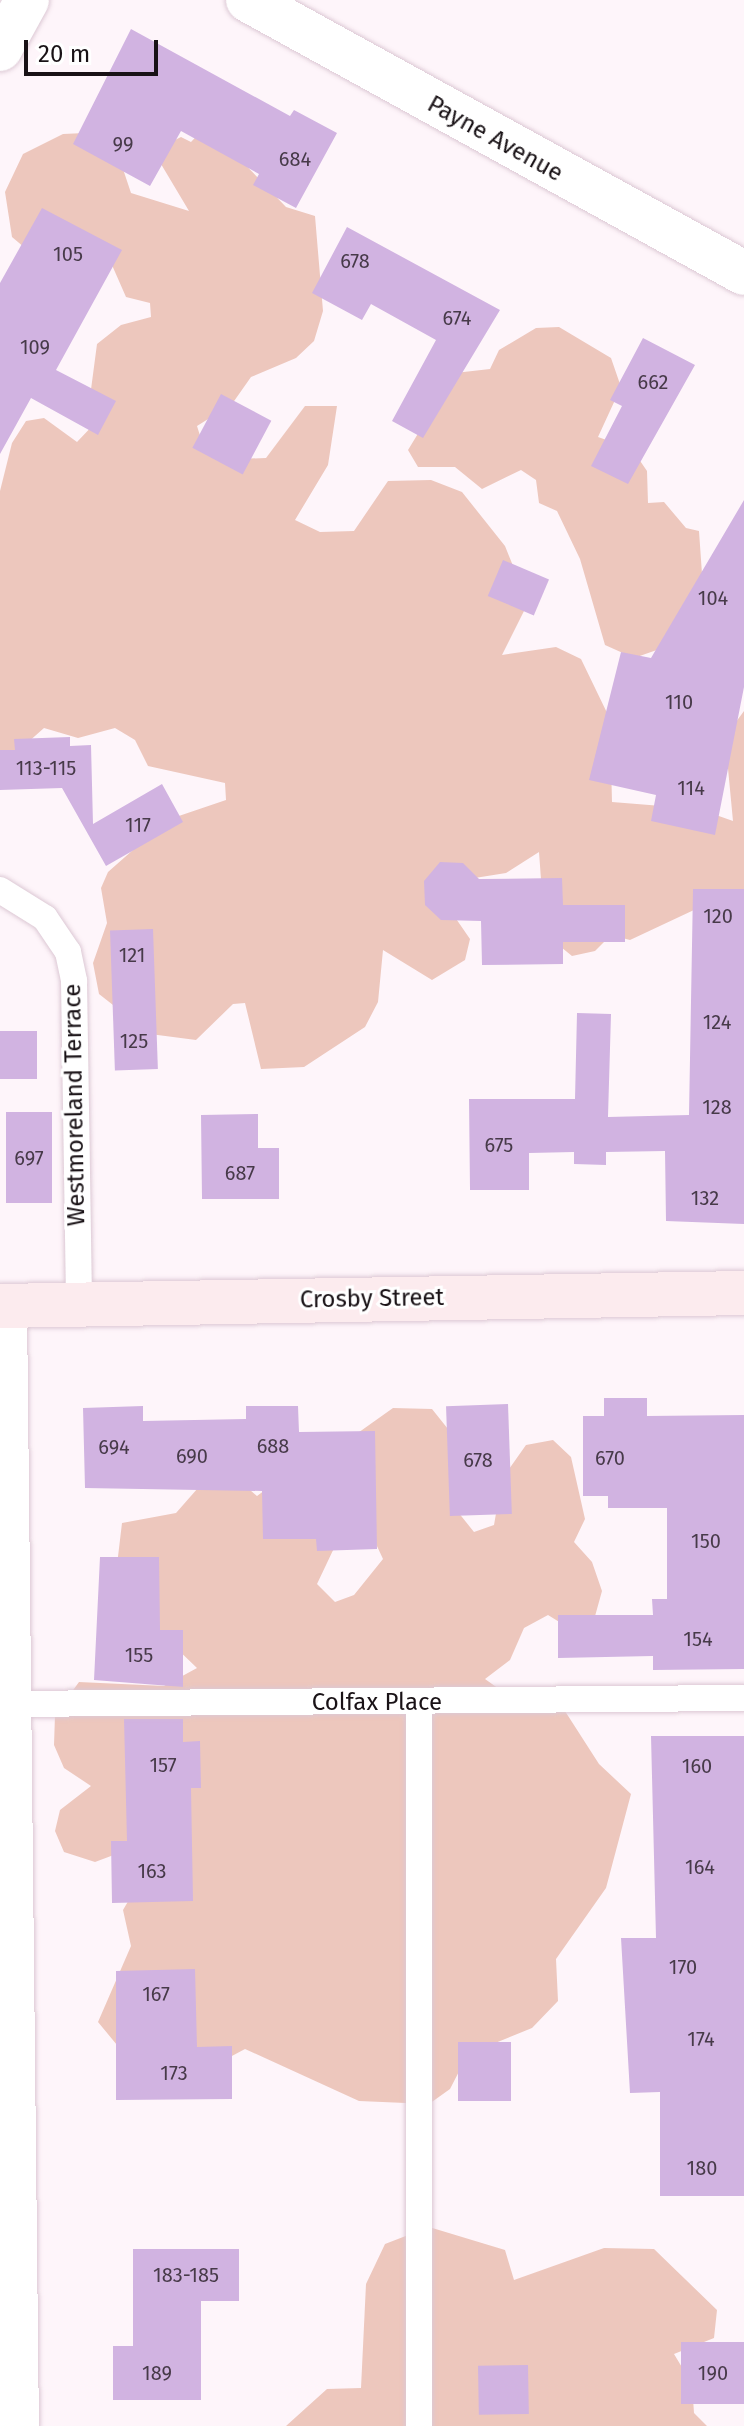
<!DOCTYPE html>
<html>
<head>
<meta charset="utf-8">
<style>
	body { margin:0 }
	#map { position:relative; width:744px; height:2426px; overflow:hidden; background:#fef5fa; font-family:"Fira Sans",sans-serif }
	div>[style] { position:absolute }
	.green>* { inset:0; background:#edc7bd }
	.building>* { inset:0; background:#d1b3e1; transform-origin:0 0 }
	.roads { filter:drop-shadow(0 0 2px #dcc8d4) drop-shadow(0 0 2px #dcc8d4) }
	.lane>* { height:26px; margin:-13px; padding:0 13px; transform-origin:13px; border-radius:13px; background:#fff }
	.street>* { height:44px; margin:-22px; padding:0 22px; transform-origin:22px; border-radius:22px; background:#fff }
	.secondary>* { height:44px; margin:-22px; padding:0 22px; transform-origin:22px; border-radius:22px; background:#fcebee }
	span { translate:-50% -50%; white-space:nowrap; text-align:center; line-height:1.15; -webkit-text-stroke:6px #fff; paint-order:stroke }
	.number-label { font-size:20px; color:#473a49 }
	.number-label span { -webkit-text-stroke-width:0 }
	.street-label { font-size:24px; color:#191216 }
	.scale { position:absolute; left:24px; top:40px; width:134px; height:36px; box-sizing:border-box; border:4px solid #191216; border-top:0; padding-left:10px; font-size:24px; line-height:28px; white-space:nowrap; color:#191216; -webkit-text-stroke:6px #fff; paint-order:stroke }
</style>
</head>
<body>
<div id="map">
	<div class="green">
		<i style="clip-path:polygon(207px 125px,286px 207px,315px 216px,323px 311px,314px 341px,296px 358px,251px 377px,232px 404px,197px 426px,202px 442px,238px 459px,266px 458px,305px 406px,337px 406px,328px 465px,295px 520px,320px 532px,354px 531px,388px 481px,431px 480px,462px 492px,505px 546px,528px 603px,502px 655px,556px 647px,581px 659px,610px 719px,612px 802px,699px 809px,733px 821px,725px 737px,744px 711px,744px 930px,711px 902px,630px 940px,611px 935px,595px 951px,572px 956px,545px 934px,539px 852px,506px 873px,456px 881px,450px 910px,470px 939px,465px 960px,432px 980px,383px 950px,378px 1002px,365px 1027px,304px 1067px,261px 1069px,245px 1003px,233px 1004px,196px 1040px,150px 1034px,99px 994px,93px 963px,107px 923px,101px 888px,108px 872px,167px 820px,226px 800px,225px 783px,148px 766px,135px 740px,115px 728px,78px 738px,44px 728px,0 767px,0 491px,12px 443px,26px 421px,44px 418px,77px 442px,97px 421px,90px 397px,97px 344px,121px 325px,151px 317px,150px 303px,126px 297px,108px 256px,31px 253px,12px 237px,5px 192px,23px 154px,63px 134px,85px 133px,120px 160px,131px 193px,189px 211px,158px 159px,165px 145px,181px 137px,191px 142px)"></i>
		<i style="clip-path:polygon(559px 327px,611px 358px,621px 387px,598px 437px,632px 449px,647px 471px,648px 503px,664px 502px,686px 528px,699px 531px,703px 588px,671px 645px,634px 658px,605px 645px,580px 559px,557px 511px,539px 503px,536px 480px,521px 470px,482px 489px,455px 467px,418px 467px,408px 450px,455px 373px,490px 369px,499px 350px,536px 328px)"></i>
		<i style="clip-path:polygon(393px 1408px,432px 1409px,452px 1434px,454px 1507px,474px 1532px,494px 1525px,502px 1479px,526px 1445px,553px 1440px,571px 1457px,585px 1519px,574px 1542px,592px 1562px,602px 1591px,592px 1627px,569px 1628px,548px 1615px,524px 1628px,510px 1660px,485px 1679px,506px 1694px,563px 1708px,599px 1764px,631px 1794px,606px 1888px,556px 1959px,558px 2001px,532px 2028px,468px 2054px,450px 2089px,429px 2104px,359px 2101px,245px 2049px,215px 2065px,136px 2068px,98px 2022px,131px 1946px,123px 1910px,144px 1874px,127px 1850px,95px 1862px,64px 1852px,55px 1831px,60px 1810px,91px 1786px,64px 1768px,54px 1745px,55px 1715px,79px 1682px,164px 1686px,197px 1668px,171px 1643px,135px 1642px,117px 1565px,122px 1523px,176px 1513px,205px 1480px,234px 1476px,257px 1496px,292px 1470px,345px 1525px,317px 1584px,335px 1602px,354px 1595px,383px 1559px,370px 1531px,355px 1435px)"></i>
		<i style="clip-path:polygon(429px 2227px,505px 2250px,514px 2280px,604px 2248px,654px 2249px,717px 2310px,714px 2338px,674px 2354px,692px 2384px,694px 2413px,707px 2426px,286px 2426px,327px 2389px,361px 2388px,366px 2284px,385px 2244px)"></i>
	</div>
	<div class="building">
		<i style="clip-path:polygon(131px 29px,290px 116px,294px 110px,337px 133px,296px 208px,253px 185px,259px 174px,181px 131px,150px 186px,73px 144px)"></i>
		<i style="clip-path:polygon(42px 208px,122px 250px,56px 370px,116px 401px,98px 435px,31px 398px,0 454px,0 283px)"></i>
		<i style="clip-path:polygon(347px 227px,500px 310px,423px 438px,392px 421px,436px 340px,371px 304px,362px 320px,312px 293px)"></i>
		<i style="clip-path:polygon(643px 338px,695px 365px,628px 484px,591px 466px,622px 406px,610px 400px)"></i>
		<i style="left:221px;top:394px;width:57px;height:61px;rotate:28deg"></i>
		<i style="clip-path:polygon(744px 500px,744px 687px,715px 835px,651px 821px,656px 795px,589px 780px,621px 652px,651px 658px)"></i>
		<i style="left:503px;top:560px;width:50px;height:39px;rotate:23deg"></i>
		<i style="clip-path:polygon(70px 737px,70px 746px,91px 745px,93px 824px,162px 784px,183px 822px,106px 866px,62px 788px,0 790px,0 750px,15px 750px,14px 739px)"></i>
		<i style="clip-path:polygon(440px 862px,463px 863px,479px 879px,562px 878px,563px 905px,625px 905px,625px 942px,563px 942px,563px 964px,482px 965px,481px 921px,441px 920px,425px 905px,424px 881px)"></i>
		<i style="clip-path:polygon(693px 889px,744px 889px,744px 1224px,666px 1221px,665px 1151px,606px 1152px,606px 1165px,574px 1164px,574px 1152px,529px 1153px,529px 1190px,470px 1190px,469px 1099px,575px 1099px,577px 1013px,611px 1014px,608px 1117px,689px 1115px)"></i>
		<i style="left:153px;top:929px;width:140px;height:43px;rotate:88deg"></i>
		<i style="left:0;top:1031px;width:37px;height:48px"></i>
		<i style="left:6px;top:1112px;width:46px;height:91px"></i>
		<i style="clip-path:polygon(258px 1114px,258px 1148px,279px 1148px,279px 1199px,202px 1199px,201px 1115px)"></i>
		<i style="clip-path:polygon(604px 1398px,647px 1398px,647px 1416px,744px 1415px,744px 1669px,653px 1670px,653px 1656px,558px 1658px,558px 1615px,653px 1615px,652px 1599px,667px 1599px,667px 1508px,608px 1508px,608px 1496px,583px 1496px,583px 1416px,604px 1416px)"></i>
		<i style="left:508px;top:1404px;width:110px;height:62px;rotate:88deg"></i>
		<i style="clip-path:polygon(143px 1406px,143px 1421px,246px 1419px,246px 1406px,298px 1406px,299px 1432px,375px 1431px,377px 1549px,317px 1551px,316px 1539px,263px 1539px,262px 1491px,85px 1488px,83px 1408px)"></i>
		<i style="clip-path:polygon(100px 1557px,159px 1557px,160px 1630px,183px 1630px,183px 1687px,94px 1680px)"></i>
		<i style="clip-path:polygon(124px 1719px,183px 1719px,183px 1742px,200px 1741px,201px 1788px,191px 1788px,193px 1901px,112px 1903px,111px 1841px,127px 1841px)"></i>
		<i style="clip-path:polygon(651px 1736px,744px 1736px,744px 2196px,660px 2196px,660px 2092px,630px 2093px,621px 1938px,656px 1938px)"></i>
		<i style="clip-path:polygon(195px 1969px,197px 2047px,232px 2046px,232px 2099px,116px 2100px,116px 1971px)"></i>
		<i style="left:458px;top:2042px;width:53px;height:59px"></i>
		<i style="clip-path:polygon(133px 2249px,239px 2249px,239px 2301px,201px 2301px,201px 2400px,113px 2400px,113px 2346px,133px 2346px)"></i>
		<i style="left:744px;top:2342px;width:62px;height:63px;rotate:90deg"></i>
		<i style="left:528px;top:2365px;width:49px;height:50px;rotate:89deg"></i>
	</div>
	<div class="roads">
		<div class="lane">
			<i style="left:0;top:890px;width:53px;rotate:31.9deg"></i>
			<i style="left:45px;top:918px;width:41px;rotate:55.9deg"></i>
			<i style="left:68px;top:952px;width:30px;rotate:78deg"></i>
			<i style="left:74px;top:981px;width:323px;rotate:89.1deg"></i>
			<i style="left:9px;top:1704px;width:735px;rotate:-0.47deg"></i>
			<i style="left:419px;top:2426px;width:723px;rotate:-90deg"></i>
		</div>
		<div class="street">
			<i style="left:248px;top:0;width:566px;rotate:28.83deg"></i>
			<i style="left:0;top:49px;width:56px;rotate:-61.1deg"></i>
			<i style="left:5px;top:1306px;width:1120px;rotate:89.39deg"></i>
		</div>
		<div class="secondary">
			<i style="left:0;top:1306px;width:744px;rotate:-1deg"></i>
		</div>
	</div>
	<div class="number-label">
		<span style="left:123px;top:144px">99</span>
		<span style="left:295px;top:159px">684</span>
		<span style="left:68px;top:254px">105</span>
		<span style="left:355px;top:261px">678</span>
		<span style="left:457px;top:318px">674</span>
		<span style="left:35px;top:347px">109</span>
		<span style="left:653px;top:382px">662</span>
		<span style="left:713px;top:598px">104</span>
		<span style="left:679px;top:702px">110</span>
		<span style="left:46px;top:768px">113-115</span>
		<span style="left:691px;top:788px">114</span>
		<span style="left:138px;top:825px">117</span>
		<span style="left:718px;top:916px">120</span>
		<span style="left:132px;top:955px">121</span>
		<span style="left:717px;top:1022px">124</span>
		<span style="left:134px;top:1041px">125</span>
		<span style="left:717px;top:1107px">128</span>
		<span style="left:499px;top:1145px">675</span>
		<span style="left:29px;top:1158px">697</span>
		<span style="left:240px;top:1173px">687</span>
		<span style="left:705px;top:1198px">132</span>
		<span style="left:273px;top:1446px">688</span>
		<span style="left:114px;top:1447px">694</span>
		<span style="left:192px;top:1456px">690</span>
		<span style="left:610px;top:1458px">670</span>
		<span style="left:478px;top:1460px">678</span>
		<span style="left:706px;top:1541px">150</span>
		<span style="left:698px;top:1639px">154</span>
		<span style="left:139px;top:1655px">155</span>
		<span style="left:163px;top:1765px">157</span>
		<span style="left:697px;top:1766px">160</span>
		<span style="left:700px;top:1867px">164</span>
		<span style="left:152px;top:1871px">163</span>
		<span style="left:683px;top:1967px">170</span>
		<span style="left:156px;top:1994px">167</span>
		<span style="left:701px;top:2039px">174</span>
		<span style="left:174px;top:2073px">173</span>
		<span style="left:702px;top:2168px">180</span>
		<span style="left:186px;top:2275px">183-185</span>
		<span style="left:157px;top:2373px">189</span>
		<span style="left:713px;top:2373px">190</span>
	</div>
	<div class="street-label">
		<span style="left:495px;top:139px;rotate:29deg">Payne Avenue</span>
		<span style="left:75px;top:1105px;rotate:-91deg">Westmoreland Terrace</span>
		<span style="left:372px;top:1299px;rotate:-1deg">Crosby Street</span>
		<span style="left:377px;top:1703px">Colfax Place</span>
	</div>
	<div class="scale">20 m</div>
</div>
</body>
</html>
